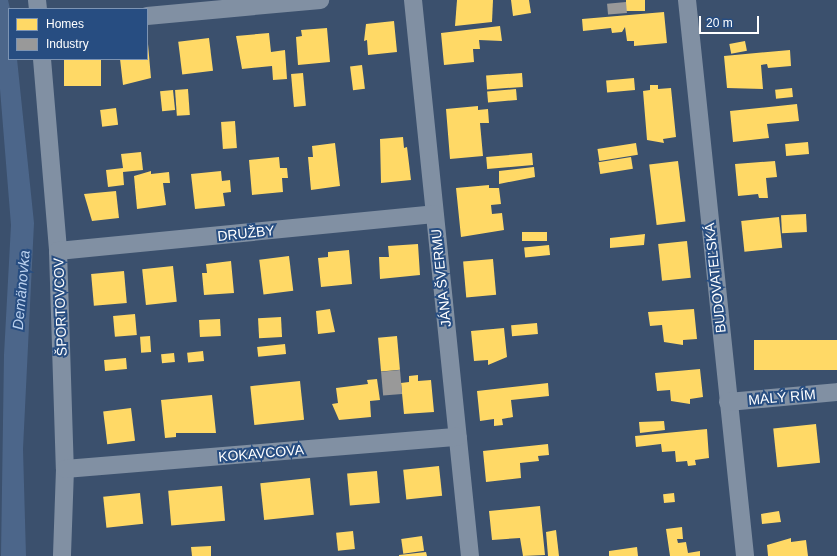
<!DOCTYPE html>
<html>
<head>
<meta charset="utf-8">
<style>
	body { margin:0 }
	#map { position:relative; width:837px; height:556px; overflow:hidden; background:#3b506d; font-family:Arial,sans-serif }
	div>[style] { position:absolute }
	.water>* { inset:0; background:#4c668a }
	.homes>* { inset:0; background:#ffd966; transform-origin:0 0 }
	.industry>* { inset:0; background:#999; transform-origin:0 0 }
	.street>* { height:18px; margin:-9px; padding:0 9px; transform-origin:9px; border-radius:9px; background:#8190a3 }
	span { translate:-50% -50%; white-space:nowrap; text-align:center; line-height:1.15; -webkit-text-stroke:4px #274d81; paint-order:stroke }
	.street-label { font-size:14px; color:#fff }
	.water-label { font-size:15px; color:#bbd1ee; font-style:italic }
	.legend { position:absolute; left:8px; top:8px; width:140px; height:52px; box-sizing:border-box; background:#274d81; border:1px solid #7d94b3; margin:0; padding:5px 7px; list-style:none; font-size:12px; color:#fff }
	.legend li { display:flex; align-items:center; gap:8px; height:20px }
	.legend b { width:20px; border:1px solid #7d94b3 }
	.scale { position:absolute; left:699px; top:16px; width:60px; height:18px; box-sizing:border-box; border:2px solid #fff; border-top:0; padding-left:5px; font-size:12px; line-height:14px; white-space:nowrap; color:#fff; -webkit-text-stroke:3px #274d81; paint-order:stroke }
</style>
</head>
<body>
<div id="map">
	<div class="water">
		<i style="clip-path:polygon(0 0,8px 0,10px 9px,9px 59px,17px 59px,34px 223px,23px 449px,26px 556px,1px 556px,4px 355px,11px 225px,0 89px)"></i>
	</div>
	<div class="homes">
		<i style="clip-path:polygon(457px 0,493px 0,492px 22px,455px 26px)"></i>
		<i style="clip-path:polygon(511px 0,529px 0,531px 13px,513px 16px)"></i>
		<i style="left:645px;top:0;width:11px;height:19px;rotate:90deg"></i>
		<i style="clip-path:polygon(664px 12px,667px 43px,634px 46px,634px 41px,627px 41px,625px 27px,622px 32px,612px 33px,611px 28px,583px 31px,582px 19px)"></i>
		<i style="clip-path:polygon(394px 21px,397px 52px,368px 55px,367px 40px,364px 41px,366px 24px)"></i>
		<i style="clip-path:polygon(500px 26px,502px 41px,479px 40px,480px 49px,473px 49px,474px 62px,444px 65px,441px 33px)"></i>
		<i style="clip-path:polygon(327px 28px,330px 62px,298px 65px,296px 37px,302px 36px,301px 30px)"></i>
		<i style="clip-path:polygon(269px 33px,271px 52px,285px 50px,287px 79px,273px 80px,272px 66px,242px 69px,236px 36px)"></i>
		<i style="left:209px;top:38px;width:33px;height:31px;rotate:83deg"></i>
		<i style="left:745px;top:41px;width:10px;height:16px;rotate:79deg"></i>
		<i style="clip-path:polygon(148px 44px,151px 78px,123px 85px,120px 59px,147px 59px)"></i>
		<i style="clip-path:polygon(790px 50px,791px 66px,768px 68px,767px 64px,761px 65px,763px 89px,727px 88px,724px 56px)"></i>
		<i style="left:64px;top:59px;width:37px;height:27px"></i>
		<i style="left:362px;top:65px;width:24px;height:12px;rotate:83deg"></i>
		<i style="left:303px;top:73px;width:33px;height:12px;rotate:85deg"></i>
		<i style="left:522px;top:73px;width:14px;height:36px;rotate:86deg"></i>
		<i style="left:634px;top:78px;width:12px;height:28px;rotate:85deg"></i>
		<i style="clip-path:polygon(650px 85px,658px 85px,658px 89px,671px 88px,676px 137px,663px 139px,664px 143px,647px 140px,643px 91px,650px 90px)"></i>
		<i style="left:792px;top:88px;width:9px;height:17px;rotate:84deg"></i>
		<i style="left:188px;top:89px;width:26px;height:13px;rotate:86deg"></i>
		<i style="left:516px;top:89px;width:11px;height:29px;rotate:85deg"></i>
		<i style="left:173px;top:90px;width:20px;height:13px;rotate:84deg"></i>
		<i style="clip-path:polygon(797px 104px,799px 121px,767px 124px,769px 138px,733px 142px,730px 111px)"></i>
		<i style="clip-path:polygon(478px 106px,478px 110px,488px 109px,489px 123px,480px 123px,483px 156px,450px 159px,446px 109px)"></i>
		<i style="left:116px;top:108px;width:17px;height:16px;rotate:83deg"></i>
		<i style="left:235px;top:121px;width:27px;height:14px;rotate:86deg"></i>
		<i style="clip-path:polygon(403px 137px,404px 148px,407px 147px,411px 180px,381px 183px,380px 139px)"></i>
		<i style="left:808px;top:142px;width:12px;height:23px;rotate:85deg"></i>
		<i style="clip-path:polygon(335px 143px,340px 186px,311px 190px,308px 157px,313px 157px,312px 146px)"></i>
		<i style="left:636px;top:143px;width:12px;height:39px;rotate:81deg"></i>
		<i style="clip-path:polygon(141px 152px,143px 170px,123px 172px,124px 185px,108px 187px,106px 170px,123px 168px,121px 154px)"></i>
		<i style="left:532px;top:153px;width:12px;height:46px;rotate:85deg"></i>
		<i style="clip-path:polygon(279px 157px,280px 168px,287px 168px,288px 178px,282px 178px,283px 192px,252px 195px,249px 160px)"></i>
		<i style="left:631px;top:157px;width:12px;height:33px;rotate:81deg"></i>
		<i style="left:678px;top:161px;width:61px;height:29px;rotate:83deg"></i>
		<i style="clip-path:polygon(775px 161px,777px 177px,766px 178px,768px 198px,759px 198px,758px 194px,738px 196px,735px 164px)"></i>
		<i style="clip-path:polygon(534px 167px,535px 177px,499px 184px,499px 171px)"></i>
		<i style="clip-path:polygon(151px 171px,151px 174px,169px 172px,170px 183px,163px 183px,166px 205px,137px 209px,134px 176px)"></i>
		<i style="clip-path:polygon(221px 171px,222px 181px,230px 180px,231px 192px,223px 193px,225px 206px,195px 209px,191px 174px)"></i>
		<i style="clip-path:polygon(489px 185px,489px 188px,499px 188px,501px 204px,491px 205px,492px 214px,502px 213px,504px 230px,461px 237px,456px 188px)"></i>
		<i style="clip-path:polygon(116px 191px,119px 218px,92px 221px,84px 194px)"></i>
		<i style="left:806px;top:214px;width:18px;height:25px;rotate:87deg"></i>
		<i style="left:779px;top:217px;width:31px;height:38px;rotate:84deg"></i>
		<i style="left:547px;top:232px;width:9px;height:25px;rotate:90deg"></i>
		<i style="clip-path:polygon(645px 234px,644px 245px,610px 248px,610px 238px)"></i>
		<i style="left:687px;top:241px;width:37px;height:29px;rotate:84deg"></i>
		<i style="clip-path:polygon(418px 244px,420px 275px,380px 279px,379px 257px,389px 257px,388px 246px)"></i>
		<i style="left:549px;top:245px;width:10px;height:25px;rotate:84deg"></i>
		<i style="clip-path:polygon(349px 250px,352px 284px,321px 287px,318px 258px,328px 257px,328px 252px)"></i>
		<i style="left:289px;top:256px;width:35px;height:30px;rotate:83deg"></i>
		<i style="left:493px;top:259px;width:36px;height:30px;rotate:85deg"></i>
		<i style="clip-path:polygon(231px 261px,234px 293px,204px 295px,202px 273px,207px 273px,206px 264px)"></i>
		<i style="left:173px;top:266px;width:36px;height:31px;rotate:84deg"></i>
		<i style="left:124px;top:271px;width:32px;height:33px;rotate:85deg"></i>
		<i style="clip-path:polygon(330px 309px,335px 332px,318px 334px,316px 311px)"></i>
		<i style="clip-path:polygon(694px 309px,697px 339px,683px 340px,683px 345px,664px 342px,662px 325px,650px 326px,648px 312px)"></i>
		<i style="left:135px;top:314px;width:21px;height:22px;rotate:85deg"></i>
		<i style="left:281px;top:317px;width:20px;height:23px;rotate:87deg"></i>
		<i style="left:220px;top:319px;width:17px;height:21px;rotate:87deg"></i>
		<i style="left:537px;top:323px;width:11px;height:26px;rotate:85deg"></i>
		<i style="clip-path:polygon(504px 328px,507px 357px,488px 365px,488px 360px,474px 361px,471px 331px)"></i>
		<i style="left:150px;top:336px;width:16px;height:10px;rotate:86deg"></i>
		<i style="left:397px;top:336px;width:34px;height:19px;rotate:85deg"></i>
		<i style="left:837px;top:340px;width:30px;height:83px;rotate:90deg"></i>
		<i style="left:285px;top:344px;width:10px;height:28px;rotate:84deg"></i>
		<i style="left:203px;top:351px;width:10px;height:16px;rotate:84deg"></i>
		<i style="left:174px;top:353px;width:9px;height:13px;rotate:84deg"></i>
		<i style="left:126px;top:358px;width:11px;height:22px;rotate:85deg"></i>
		<i style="clip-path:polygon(700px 369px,703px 397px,690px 399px,690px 404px,671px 401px,670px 390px,657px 391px,655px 373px)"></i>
		<i style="clip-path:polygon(418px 375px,418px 381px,431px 380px,434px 412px,404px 414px,401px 383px,409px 382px,409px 376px)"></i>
		<i style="clip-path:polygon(377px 379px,380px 400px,370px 401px,371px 417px,339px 420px,332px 404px,338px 403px,336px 388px,368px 384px,367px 380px)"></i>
		<i style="left:300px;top:381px;width:39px;height:50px;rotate:84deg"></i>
		<i style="clip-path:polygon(548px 383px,549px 396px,511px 400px,513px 417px,502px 419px,503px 425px,494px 426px,494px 419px,480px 421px,477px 391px)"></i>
		<i style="clip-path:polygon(212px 395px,216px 433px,176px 433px,176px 437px,165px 438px,161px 400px)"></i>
		<i style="left:131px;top:408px;width:33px;height:28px;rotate:83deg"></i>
		<i style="clip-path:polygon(664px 421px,665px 430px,640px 433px,639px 422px)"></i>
		<i style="left:816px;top:424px;width:39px;height:43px;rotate:84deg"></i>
		<i style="clip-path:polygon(707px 429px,709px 458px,695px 460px,696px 465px,688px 466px,687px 461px,676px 462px,675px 451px,662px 452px,661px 444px,636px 447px,635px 436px)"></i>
		<i style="clip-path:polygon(548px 444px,549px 455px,538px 456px,539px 461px,520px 463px,521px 478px,486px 482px,483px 451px)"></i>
		<i style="left:439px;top:466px;width:30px;height:36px;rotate:84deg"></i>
		<i style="left:377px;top:471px;width:32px;height:30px;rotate:85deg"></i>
		<i style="left:310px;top:478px;width:37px;height:50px;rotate:84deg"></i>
		<i style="left:222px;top:486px;width:35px;height:54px;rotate:85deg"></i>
		<i style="left:140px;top:493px;width:31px;height:37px;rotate:84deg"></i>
		<i style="left:674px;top:493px;width:9px;height:11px;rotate:84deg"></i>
		<i style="clip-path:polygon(540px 506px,545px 555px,523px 556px,520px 538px,492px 540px,489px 511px)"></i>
		<i style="clip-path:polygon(779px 511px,781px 522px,762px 524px,761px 514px)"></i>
		<i style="clip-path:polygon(682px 527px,683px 539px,677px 539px,678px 543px,686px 542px,688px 553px,700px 551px,700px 556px,670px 556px,666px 529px)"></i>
		<i style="clip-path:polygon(556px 530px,559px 556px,548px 556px,546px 532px)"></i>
		<i style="left:353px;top:531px;width:18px;height:17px;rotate:84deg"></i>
		<i style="left:422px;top:536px;width:15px;height:21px;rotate:82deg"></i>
		<i style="clip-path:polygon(791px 538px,791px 542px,806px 540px,808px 556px,768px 556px,767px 545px)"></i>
		<i style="clip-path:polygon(211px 546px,211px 556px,192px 556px,191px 547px)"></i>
		<i style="clip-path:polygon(637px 547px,638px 556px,609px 556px,609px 551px)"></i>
		<i style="clip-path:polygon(426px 552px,427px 556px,399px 556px,399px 555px)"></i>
	</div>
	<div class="industry">
		<i style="left:626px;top:2px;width:11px;height:19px;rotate:85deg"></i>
		<i style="left:400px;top:370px;width:24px;height:19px;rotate:85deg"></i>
	</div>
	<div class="street">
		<i style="left:37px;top:0;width:9px;rotate:84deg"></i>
		<i style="left:413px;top:0;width:559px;rotate:84.15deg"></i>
		<i style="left:687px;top:0;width:559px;rotate:84.04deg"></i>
		<i style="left:147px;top:16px;width:174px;rotate:-5.3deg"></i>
		<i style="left:42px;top:59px;width:193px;rotate:85.2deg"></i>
		<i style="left:58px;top:251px;width:218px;rotate:88.2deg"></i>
		<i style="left:65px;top:469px;width:87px;rotate:92deg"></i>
		<i style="left:58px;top:251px;width:378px;rotate:-5.6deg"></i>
		<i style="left:728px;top:402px;width:109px;rotate:-5.2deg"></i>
		<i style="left:65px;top:469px;width:394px;rotate:-4.7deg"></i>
	</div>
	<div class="street-label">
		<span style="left:246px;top:233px;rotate:-6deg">DRUŽBY</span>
		<span style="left:441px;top:278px;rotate:-96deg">JÁNA ŠVERMU</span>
		<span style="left:715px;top:278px;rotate:-96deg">BUDOVATEĽSKÁ</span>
		<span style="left:60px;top:307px;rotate:-92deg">ŠPORTOVCOV</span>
		<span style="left:782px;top:397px;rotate:-5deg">MALÝ RÍM</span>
		<span style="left:261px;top:453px;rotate:-5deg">KOKAVCOVA</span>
	</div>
	<div class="water-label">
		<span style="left:21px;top:290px;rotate:-85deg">Demänovka</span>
	</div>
	<ul class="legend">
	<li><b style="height:11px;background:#ffd966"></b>Homes</li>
	<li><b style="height:11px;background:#999"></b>Industry</li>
	</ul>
	<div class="scale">20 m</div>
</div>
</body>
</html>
